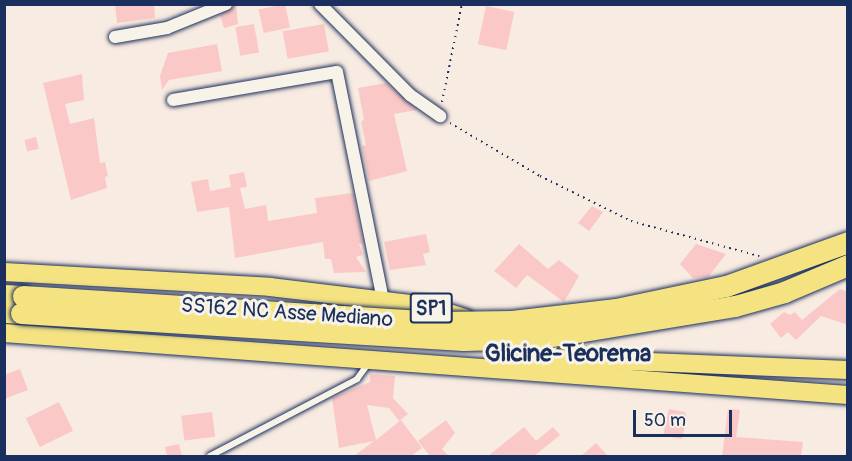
<!DOCTYPE html>
<html>
<head>
<meta charset="utf-8">
<style>
	body { margin:0 }
	#map { position:relative; width:852px; height:461px; overflow:hidden; background:#f8ebe1; font-family:Pangolin,sans-serif }
	div>[style] { position:absolute }
	.building>* { inset:0; background:#fac9c7; transform-origin:0 0 }
	.path>* { height:2px; margin-top:-1px; transform-origin:0; background:repeating-linear-gradient(90deg,#1b2f5e 0 1.5px,transparent 0 6px) }
	.roads { filter:drop-shadow(0 0 2px #1b2f5e) drop-shadow(0 0 2px #1b2f5e) }
	.lane>* { height:6px; margin:-3px; padding:0 3px; transform-origin:3px; border-radius:3px; background:#f7f3e8 }
	.street>* { height:12px; margin:-6px; padding:0 6px; transform-origin:6px; border-radius:6px; background:#f7f3e8 }
	.primary>* { height:18px; margin:-9px; padding:0 9px; transform-origin:9px; border-radius:9px; background:#f5e382 }
	.highway>* { height:21px; margin:-10.5px; padding:0 10.5px; transform-origin:10.5px; border-radius:10.5px; background:#f5e382 }
	.bridges { filter:drop-shadow(0 0 2px #1b2f5e) drop-shadow(0 0 2px #1b2f5e) }
	.highway-bridge>* { height:21px; margin:-10.5px; padding:0 10.5px; transform-origin:10.5px; border-radius:10.5px; background:#f5e382 }
	span { translate:-50% -50%; white-space:nowrap; text-align:center; line-height:1.15; -webkit-text-stroke:6px #f7f3e8; paint-order:stroke }
	.shield-label span { padding:2px 4px; background:#f7f3e8; border:2px solid; border-radius:4px; -webkit-text-stroke-width:0 }
	.shield-label { font-size:20px; color:#1b2f5e; font-weight:700 }
	.street-label { font-size:21px; color:#1b2f5e }
	.quarter-label { font-size:24px; color:#1b2f5e; font-weight:700 }
	.frame { position:absolute; inset:0; border:6px solid #1b2f5e; pointer-events:none }
	.scale { position:absolute; left:633px; top:410px; width:99px; height:27px; box-sizing:border-box; border:3px solid #1b2f5e; border-top:0; padding-left:8px; font-size:18px; line-height:21px; white-space:nowrap; color:#1b2f5e; -webkit-text-stroke:4px #f7f3e8; paint-order:stroke }
</style>
</head>
<body>
<div id="map">
	<div class="building">
		<i style="clip-path:polygon(115px 4px,154px 4px,155px 18px,117px 23px)"></i>
		<i style="left:285px;top:4px;width:24px;height:27px;rotate:78deg"></i>
		<i style="clip-path:polygon(236px 5px,238px 24px,224px 28px,220px 15px)"></i>
		<i style="left:486px;top:6px;width:29px;height:39px;rotate:12deg"></i>
		<i style="left:254px;top:24px;width:29px;height:19px;rotate:80deg"></i>
		<i style="left:324px;top:24px;width:28px;height:42px;rotate:80deg"></i>
		<i style="clip-path:polygon(217px 44px,222px 71px,169px 80px,162px 90px,160px 76px,168px 53px)"></i>
		<i style="clip-path:polygon(82px 74px,84px 100px,65px 104px,70px 124px,94px 118px,100px 163px,105px 162px,108px 176px,105px 177px,107px 188px,71px 200px,43px 83px)"></i>
		<i style="clip-path:polygon(386px 83px,417px 110px,394px 114px,407px 171px,369px 181px,362px 146px,366px 145px,361px 121px,364px 120px,358px 88px)"></i>
		<i style="left:36px;top:137px;width:12px;height:12px;rotate:76deg"></i>
		<i style="clip-path:polygon(244px 172px,247px 187px,240px 188px,245px 209px,266px 205px,268px 221px,317px 213px,315px 198px,353px 193px,363px 244px,359px 244px,363px 255px,356px 257px,366px 272px,334px 273px,331px 259px,325px 259px,323px 242px,235px 258px,229px 207px,197px 212px,191px 182px,208px 179px,210px 191px,231px 187px,229px 175px)"></i>
		<i style="clip-path:polygon(592px 206px,603px 212px,589px 231px,578px 223px)"></i>
		<i style="clip-path:polygon(426px 234px,430px 252px,423px 254px,426px 265px,390px 270px,384px 242px)"></i>
		<i style="clip-path:polygon(519px 244px,548px 269px,559px 260px,579px 276px,564px 302px,527px 275px,516px 288px,494px 271px)"></i>
		<i style="clip-path:polygon(696px 244px,726px 254px,708px 277px,693px 278px,680px 264px)"></i>
		<i style="clip-path:polygon(840px 289px,848px 292px,848px 325px,821px 316px,796px 340px,788px 332px,781px 338px,770px 324px,784px 312px,790px 315px,795px 312px,802px 320px)"></i>
		<i style="clip-path:polygon(20px 369px,28px 390px,4px 399px,4px 375px)"></i>
		<i style="clip-path:polygon(370px 374px,395px 376px,393px 398px,408px 414px,399px 421px,389px 408px,367px 405px,376px 440px,401px 420px,422px 448px,411px 456px,354px 456px,374px 441px,339px 448px,332px 398px,370px 382px)"></i>
		<i style="left:59px;top:402px;width:32px;height:37px;rotate:64deg"></i>
		<i style="clip-path:polygon(669px 409px,685px 412px,687px 417px,682px 439px,663px 436px)"></i>
		<i style="clip-path:polygon(728px 409px,740px 410px,736px 437px,803px 442px,801px 456px,722px 456px)"></i>
		<i style="left:212px;top:412px;width:25px;height:31px;rotate:83deg"></i>
		<i style="clip-path:polygon(446px 420px,455px 433px,442px 449px,449px 456px,430px 456px,418px 441px)"></i>
		<i style="clip-path:polygon(524px 427px,536px 441px,553px 427px,560px 435px,534px 456px,488px 456px)"></i>
		<i style="clip-path:polygon(596px 443px,608px 456px,581px 456px)"></i>
		<i style="clip-path:polygon(179px 444px,182px 456px,167px 456px,165px 447px)"></i>
	</div>
	<div class="path">
		<i style="left:442px;top:102px;width:100px;rotate:-78.5deg"></i>
		<i style="left:450px;top:123px;width:104px;rotate:30.5deg"></i>
		<i style="left:540px;top:176px;width:102px;rotate:26.3deg"></i>
		<i style="left:631px;top:221px;width:133px;rotate:15.3deg"></i>
	</div>
	<div class="roads">
		<div class="lane">
			<i style="left:210px;top:456px;width:166px;rotate:-27.6deg"></i>
			<i style="left:357px;top:379px;width:19px;rotate:-54deg"></i>
		</div>
		<div class="street">
			<i style="left:320px;top:4px;width:128px;rotate:45.3deg"></i>
			<i style="left:410px;top:95px;width:37px;rotate:35deg"></i>
			<i style="left:115px;top:37px;width:53px;rotate:-9.8deg"></i>
			<i style="left:167px;top:28px;width:64px;rotate:-22.1deg"></i>
			<i style="left:173px;top:100px;width:166px;rotate:-9.7deg"></i>
			<i style="left:337px;top:72px;width:234px;rotate:78.6deg"></i>
		</div>
		<div class="primary">
			<i style="left:4px;top:272px;width:266px;rotate:3.2deg"></i>
			<i style="left:270px;top:287px;width:157px;rotate:6.9deg"></i>
			<i style="left:426px;top:306px;width:41px;rotate:17.1deg"></i>
			<i style="left:4px;top:333px;width:846px;rotate:4.2deg"></i>
			<i style="left:504px;top:337px;width:37px;rotate:29deg"></i>
			<i style="left:536px;top:355px;width:14px;rotate:12deg"></i>
			<i style="left:550px;top:358px;width:298px;rotate:2.3deg"></i>
		</div>
		<div class="highway">
			<i style="left:4px;top:295px;width:19px;rotate:3deg"></i>
			<i style="left:4px;top:312px;width:17px;rotate:3deg"></i>
		</div>
	</div>
	<div class="bridges">
		<div class="highway-bridge">
			<i style="left:23px;top:296px;width:419px;rotate:3.6deg"></i>
			<i style="left:441px;top:322px;width:71px;rotate:-0.8deg"></i>
			<i style="left:512px;top:321px;width:105px;rotate:-6.6deg"></i>
			<i style="left:616px;top:309px;width:112px;rotate:-11.8deg"></i>
			<i style="left:726px;top:286px;width:130px;rotate:-19.8deg"></i>
			<i style="left:21px;top:313px;width:443px;rotate:3.5deg"></i>
			<i style="left:463px;top:340px;width:78px;rotate:-1.5deg"></i>
			<i style="left:541px;top:338px;width:197px;rotate:-9.4deg"></i>
			<i style="left:735px;top:306px;width:51px;rotate:-15.9deg"></i>
			<i style="left:784px;top:292px;width:69px;rotate:-22.9deg"></i>
		</div>
	</div>
	<div class="shield-label">
		<span style="left:431px;top:308px">SP1</span>
	</div>
	<div class="street-label">
		<span style="left:287px;top:313px;rotate:4deg">SS162 NC Asse Mediano</span>
	</div>
	<div class="quarter-label">
		<span style="left:568px;top:354px">Glicine-Teorema</span>
	</div>
	<div class="frame"></div>
	<div class="scale">50 m</div>
</div>
</body>
</html>
